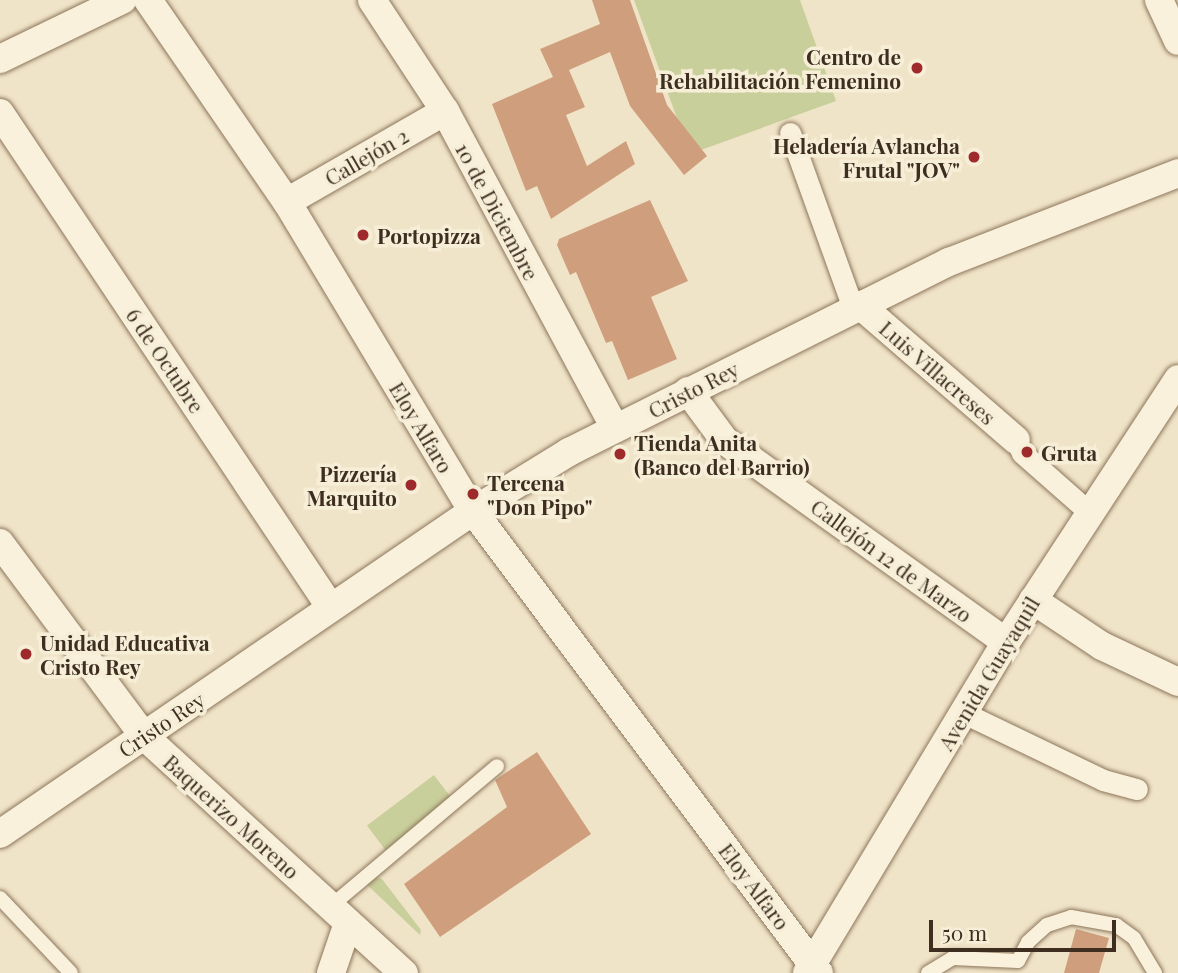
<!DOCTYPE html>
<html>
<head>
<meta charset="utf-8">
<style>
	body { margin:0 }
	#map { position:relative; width:1178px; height:973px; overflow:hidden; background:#f0e4c8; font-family:"Playfair Display",serif }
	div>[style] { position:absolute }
	.green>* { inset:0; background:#c9cf9b; transform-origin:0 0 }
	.building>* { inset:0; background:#cf9f7d }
	.roads { filter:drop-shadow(0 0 2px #8d765c) drop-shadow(0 0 2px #8d765c) }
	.service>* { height:14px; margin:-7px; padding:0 7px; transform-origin:7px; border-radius:7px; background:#faf1dc }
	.pedestrian>* { height:21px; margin:-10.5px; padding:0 10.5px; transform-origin:10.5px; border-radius:10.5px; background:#faf1dc }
	.minor>* { height:28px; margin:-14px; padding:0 14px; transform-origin:14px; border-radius:14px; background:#faf1dc }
	.dots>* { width:19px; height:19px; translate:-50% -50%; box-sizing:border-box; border:4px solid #f7eed8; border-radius:50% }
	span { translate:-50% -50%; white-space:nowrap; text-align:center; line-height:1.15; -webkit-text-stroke:7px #f7eed8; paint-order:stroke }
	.poi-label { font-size:21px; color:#3d2e20; font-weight:700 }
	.right { translate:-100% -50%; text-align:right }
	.left { translate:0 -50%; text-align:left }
	.street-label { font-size:21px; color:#3d2e20 }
	.scale { position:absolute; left:929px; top:920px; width:187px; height:32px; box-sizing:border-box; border:4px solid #3d2e20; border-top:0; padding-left:9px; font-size:21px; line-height:24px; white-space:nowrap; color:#3d2e20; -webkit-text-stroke:5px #f7eed8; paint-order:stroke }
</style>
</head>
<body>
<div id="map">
	<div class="green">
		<i style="clip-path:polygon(634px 0,800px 0,836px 101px,690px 154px)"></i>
		<i style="left:434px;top:775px;width:41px;height:84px;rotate:53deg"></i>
		<i style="clip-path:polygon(372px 876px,382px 879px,421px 930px,420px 935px,363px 881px)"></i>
	</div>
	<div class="building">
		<i style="clip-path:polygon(592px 0,630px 0,667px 105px,707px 156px,684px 175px,630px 106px,610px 52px,569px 70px,585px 107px,566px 115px,587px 166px,626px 141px,635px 164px,551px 219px,537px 186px,526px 191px,492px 104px,553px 77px,540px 49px,600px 24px)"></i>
		<i style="clip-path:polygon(650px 200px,688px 281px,651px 297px,677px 359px,628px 380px,612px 341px,606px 343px,576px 272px,570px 275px,557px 245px,559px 239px)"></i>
		<i style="clip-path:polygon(537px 752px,591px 834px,440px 937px,404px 884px,507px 807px,495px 780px)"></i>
		<i style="clip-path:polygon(1076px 929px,1109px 938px,1099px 973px,1064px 973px)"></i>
	</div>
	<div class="roads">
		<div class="service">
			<i style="left:0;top:898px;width:103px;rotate:46.6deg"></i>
			<i style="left:331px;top:906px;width:217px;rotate:-40.1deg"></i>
			<i style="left:928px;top:973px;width:29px;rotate:-31deg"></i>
			<i style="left:953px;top:958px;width:65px;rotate:2.6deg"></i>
			<i style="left:1018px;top:961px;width:21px;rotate:-62deg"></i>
			<i style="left:1028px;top:942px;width:25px;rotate:-42deg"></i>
			<i style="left:1047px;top:925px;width:25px;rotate:-18deg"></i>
			<i style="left:1071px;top:917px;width:46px;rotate:10.1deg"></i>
			<i style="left:1116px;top:925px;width:22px;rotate:36deg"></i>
			<i style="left:1134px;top:938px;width:41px;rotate:59deg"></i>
		</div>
		<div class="pedestrian">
			<i style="left:790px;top:133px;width:186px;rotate:70.2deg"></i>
			<i style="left:1016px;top:440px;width:14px;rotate:65deg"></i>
			<i style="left:1022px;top:453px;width:91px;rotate:41.4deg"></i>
			<i style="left:964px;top:713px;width:154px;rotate:25.7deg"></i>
			<i style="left:1103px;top:780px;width:35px;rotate:15deg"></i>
		</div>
		<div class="minor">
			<i style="left:148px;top:0;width:245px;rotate:55.5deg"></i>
			<i style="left:287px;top:202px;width:361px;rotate:59deg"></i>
			<i style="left:473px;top:511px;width:577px;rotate:53.17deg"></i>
			<i style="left:372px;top:0;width:133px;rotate:56.7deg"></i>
			<i style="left:445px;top:111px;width:360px;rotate:61.8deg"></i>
			<i style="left:1159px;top:0;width:45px;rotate:65.1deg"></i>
			<i style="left:0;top:59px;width:136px;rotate:-25.8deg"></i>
			<i style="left:0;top:113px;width:595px;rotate:56.23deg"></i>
			<i style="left:287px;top:202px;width:182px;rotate:-29.9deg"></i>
			<i style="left:860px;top:305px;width:206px;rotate:40.9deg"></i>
			<i style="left:688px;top:391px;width:62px;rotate:53.5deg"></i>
			<i style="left:725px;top:441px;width:345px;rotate:35.6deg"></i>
			<i style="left:0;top:543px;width:241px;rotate:53.3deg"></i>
			<i style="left:144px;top:736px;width:352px;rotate:42.4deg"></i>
			<i style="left:1033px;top:600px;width:83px;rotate:33.7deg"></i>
			<i style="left:1102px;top:646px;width:84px;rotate:25.3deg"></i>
			<i style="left:0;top:834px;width:573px;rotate:-34.33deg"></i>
			<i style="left:473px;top:511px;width:113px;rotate:-31.6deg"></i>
			<i style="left:569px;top:452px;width:425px;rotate:-26.6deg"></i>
			<i style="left:949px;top:262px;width:246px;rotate:-21.2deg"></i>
			<i style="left:331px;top:973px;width:53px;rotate:-71.2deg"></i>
			<i style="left:807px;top:973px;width:386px;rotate:-59deg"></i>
			<i style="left:1006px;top:642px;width:314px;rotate:-56.8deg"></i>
		</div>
	</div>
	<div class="dots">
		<i style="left:917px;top:68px;background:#9e2a2b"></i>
		<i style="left:974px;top:157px;background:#9e2a2b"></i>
		<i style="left:363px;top:235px;background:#9e2a2b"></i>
		<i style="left:1027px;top:452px;background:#9e2a2b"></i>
		<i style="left:620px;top:454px;background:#9e2a2b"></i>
		<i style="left:411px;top:485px;background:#9e2a2b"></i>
		<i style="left:473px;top:494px;background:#9e2a2b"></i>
		<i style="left:26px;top:654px;background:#9e2a2b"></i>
	</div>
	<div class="poi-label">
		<span class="right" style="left:901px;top:68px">Centro de<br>Rehabilitación Femenino</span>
		<span class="right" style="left:960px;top:157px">Heladería Avlancha<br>Frutal "JOV"</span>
		<span class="left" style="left:377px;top:235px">Portopizza</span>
		<span class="left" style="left:634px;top:454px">Tienda Anita<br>(Banco del Barrio)</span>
		<span class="left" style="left:1041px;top:452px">Gruta</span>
		<span class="right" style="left:397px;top:485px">Pizzería<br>Marquito</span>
		<span class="left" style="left:487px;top:494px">Tercena<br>"Don Pipo"</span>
		<span class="left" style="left:40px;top:654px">Unidad Educativa<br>Cristo Rey</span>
	</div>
	<div class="street-label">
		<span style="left:366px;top:156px;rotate:-30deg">Callejón 2</span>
		<span style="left:498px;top:211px;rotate:62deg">10 de Diciembre</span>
		<span style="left:166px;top:360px;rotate:56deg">6 de Octubre</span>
		<span style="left:938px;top:372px;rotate:41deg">Luis Villacreses</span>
		<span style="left:693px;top:389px;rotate:-27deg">Cristo Rey</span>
		<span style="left:422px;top:427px;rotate:59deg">Eloy Alfaro</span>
		<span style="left:892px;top:560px;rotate:36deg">Callejón 12 de Marzo</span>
		<span style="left:988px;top:673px;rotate:-59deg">Avenida Guayaquil</span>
		<span style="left:161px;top:724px;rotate:-34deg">Cristo Rey</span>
		<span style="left:232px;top:816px;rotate:42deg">Baquerizo Moreno</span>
		<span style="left:755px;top:886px;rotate:53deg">Eloy Alfaro</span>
	</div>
	<div class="scale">50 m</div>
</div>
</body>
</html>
